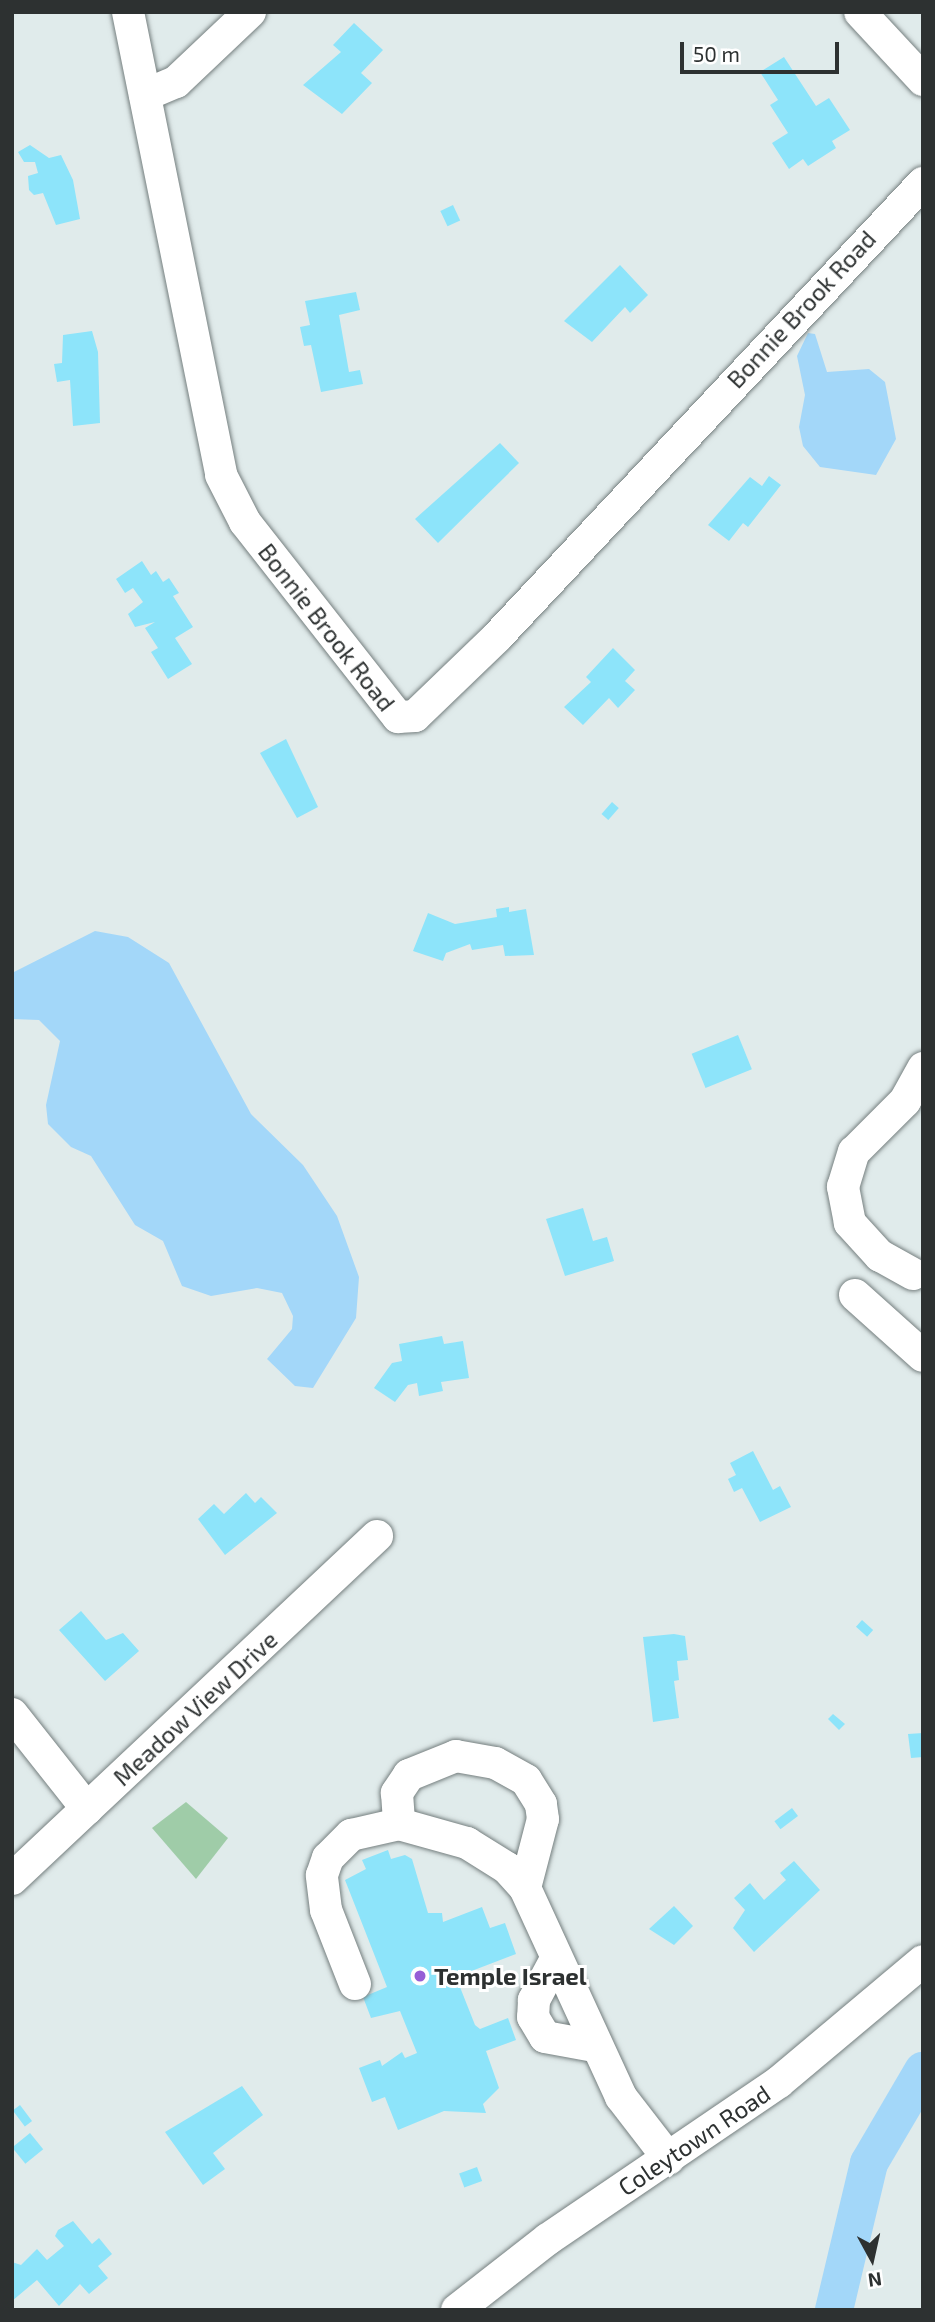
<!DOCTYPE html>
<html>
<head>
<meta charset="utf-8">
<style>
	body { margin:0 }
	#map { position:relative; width:935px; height:2322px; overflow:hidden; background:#e0ebeb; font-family:"Exo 2",sans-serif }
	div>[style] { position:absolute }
	.green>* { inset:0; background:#9fcca8 }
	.water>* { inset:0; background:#a3d7f9 }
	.river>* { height:38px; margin:-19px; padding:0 19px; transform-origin:19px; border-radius:19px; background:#a3d7f9 }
	.building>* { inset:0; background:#8de4fa; transform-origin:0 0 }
	.roads { filter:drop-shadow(0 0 2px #757f7f) drop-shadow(0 0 2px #757f7f) }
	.minor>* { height:32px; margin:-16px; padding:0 16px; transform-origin:16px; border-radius:16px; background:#fff }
	.dots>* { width:19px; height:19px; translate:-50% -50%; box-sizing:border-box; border:4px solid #fff; border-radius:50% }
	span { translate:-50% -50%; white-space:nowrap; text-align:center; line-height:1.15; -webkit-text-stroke:6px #fff; paint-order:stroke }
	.street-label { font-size:24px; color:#2d3131 }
	.poi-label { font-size:24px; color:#2d3131; font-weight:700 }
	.left { translate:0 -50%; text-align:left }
	.frame { position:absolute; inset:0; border:14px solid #2d3131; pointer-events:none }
	.north { position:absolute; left:837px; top:2224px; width:70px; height:70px; -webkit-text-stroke:5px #fff; paint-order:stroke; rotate:172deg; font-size:19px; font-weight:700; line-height:28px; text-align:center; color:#2d3131 }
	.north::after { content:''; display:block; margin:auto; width:24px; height:32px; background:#2d3131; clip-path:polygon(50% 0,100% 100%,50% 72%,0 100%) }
	.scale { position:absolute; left:680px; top:42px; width:159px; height:32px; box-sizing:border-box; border:4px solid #2d3131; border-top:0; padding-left:9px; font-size:21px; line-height:24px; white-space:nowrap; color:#2d3131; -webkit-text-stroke:5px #fff; paint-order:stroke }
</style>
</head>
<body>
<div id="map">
	<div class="green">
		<i style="clip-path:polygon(186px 1802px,228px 1838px,196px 1879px,152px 1828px)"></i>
	</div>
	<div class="water">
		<i style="clip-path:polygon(808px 333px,815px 334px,827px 372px,869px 369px,885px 382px,896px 439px,876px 475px,820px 467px,803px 446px,799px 427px,805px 395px,797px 356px)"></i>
		<i style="clip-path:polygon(95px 931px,128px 937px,169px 963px,251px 1114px,303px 1165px,337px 1216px,359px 1277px,356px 1318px,313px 1388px,295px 1386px,267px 1359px,292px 1329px,293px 1316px,282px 1293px,257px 1288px,211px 1296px,182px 1286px,163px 1241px,135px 1225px,91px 1156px,71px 1147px,48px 1124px,46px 1105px,60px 1041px,39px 1020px,12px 1019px,12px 973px)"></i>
	</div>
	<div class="river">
		<i style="left:834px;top:2310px;width:151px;rotate:-76.6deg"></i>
		<i style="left:869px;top:2163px;width:107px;rotate:-59.6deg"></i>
	</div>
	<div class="building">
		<i style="clip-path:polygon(354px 23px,383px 50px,361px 73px,372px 83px,342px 114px,303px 85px,341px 52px,333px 45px)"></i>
		<i style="clip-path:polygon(784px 57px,816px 106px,829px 98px,850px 130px,832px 141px,836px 148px,808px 166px,803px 159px,789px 169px,772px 143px,788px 133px,770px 105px,778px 100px,760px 72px)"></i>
		<i style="clip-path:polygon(30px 145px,49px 158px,61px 155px,73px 180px,80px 219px,56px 225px,43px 193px,34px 195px,29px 190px,28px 176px,38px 173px,35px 162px,24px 162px,18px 152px)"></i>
		<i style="left:453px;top:205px;width:17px;height:14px;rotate:65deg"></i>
		<i style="clip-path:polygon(620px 265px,648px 295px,630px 313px,625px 307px,592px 342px,564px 321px)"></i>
		<i style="clip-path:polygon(356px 292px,360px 310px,339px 315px,349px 372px,360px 370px,363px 384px,321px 392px,311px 345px,304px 346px,300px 327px,310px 325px,305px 301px)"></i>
		<i style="clip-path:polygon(92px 331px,98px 352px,100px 423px,73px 426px,70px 380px,57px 382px,54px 364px,62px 363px,63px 335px)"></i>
		<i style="clip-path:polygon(500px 443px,519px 463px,438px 543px,415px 519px)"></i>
		<i style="clip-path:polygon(769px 476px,781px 485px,748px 527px,743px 523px,729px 541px,708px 525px,750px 477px,762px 486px)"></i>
		<i style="clip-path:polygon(142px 561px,151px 575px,156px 571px,163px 582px,169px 578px,179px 593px,173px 596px,193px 627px,175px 638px,192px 664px,168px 679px,151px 652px,158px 648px,145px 628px,155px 622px,135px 627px,128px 614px,143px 602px,133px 588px,125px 593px,116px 579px)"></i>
		<i style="clip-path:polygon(613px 648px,635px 670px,625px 681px,635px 690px,618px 708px,609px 698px,583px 725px,564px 707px,591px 682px,586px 677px)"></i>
		<i style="clip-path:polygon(286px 739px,318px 807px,297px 818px,260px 753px)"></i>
		<i style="left:612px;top:802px;width:9px;height:16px;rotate:41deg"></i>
		<i style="clip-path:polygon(509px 907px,509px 912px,526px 909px,534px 955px,505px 956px,503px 945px,472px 950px,470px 944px,446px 953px,443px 961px,413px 951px,428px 913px,455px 924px,497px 917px,496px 909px)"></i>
		<i style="left:738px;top:1035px;width:37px;height:50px;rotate:68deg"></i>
		<i style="clip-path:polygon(583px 1208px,593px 1241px,607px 1237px,614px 1261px,565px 1276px,546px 1219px)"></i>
		<i style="clip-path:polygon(442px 1336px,444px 1344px,463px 1341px,469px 1378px,441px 1382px,443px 1391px,419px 1396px,417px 1383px,408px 1385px,395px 1402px,374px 1388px,392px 1363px,402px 1361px,399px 1344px)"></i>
		<i style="clip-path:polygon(753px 1451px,773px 1490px,780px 1486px,791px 1507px,760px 1522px,742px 1488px,734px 1492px,728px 1479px,736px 1475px,730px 1463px)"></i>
		<i style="clip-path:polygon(246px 1493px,255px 1503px,261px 1497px,277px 1513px,225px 1555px,198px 1519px,214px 1504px,224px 1514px)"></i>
		<i style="clip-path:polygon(81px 1611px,106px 1640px,123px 1633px,139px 1651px,105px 1681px,59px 1630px)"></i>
		<i style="left:862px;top:1620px;width:15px;height:9px;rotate:42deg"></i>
		<i style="clip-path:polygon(674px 1634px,685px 1636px,688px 1660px,677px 1661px,679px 1680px,674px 1681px,679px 1718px,653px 1722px,643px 1637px)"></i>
		<i style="clip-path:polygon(833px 1714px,845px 1724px,839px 1730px,828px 1719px)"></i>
		<i style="clip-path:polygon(923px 1733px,923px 1757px,911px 1758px,908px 1734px)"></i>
		<i style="left:792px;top:1808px;width:10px;height:22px;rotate:53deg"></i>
		<i style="clip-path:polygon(388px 1850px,391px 1859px,405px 1855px,412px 1859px,428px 1913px,442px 1913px,443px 1922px,482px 1907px,490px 1928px,505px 1923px,516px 1954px,456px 1977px,475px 2025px,480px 2029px,508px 2018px,516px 2040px,486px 2051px,499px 2088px,483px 2104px,486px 2113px,444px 2111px,398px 2130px,385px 2097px,372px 2102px,359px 2068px,380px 2060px,382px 2066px,402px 2052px,405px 2058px,417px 2053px,400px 2011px,371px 2018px,363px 1997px,387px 1987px,345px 1880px,366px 1869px,362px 1860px)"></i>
		<i style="clip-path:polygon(794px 1861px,820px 1890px,754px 1952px,733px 1928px,745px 1910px,734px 1898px,750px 1883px,764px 1900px,786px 1880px,780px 1873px)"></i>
		<i style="clip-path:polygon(674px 1906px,693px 1926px,674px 1945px,649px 1929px)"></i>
		<i style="clip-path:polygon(242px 2086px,263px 2115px,213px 2153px,225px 2169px,203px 2185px,165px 2132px)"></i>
		<i style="left:20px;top:2105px;width:20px;height:9px;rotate:53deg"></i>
		<i style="left:30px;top:2133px;width:21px;height:23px;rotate:51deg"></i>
		<i style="left:477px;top:2167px;width:15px;height:19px;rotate:70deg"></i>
		<i style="clip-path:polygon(73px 2221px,92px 2244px,99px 2238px,112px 2254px,98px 2266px,108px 2278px,89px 2294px,80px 2284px,59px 2306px,37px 2280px,12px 2301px,12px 2262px,21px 2265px,37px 2249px,47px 2260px,64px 2246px,55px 2236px,58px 2230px)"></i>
	</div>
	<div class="roads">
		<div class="minor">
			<i style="left:128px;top:12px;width:472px;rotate:78.6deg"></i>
			<i style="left:221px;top:475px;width:53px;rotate:62.9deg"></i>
			<i style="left:245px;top:522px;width:248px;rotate:51.9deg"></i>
			<i style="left:398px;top:717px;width:17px;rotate:-3deg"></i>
			<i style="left:415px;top:716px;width:114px;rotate:-43.9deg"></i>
			<i style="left:497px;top:637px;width:623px;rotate:-46.82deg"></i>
			<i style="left:860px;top:12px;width:93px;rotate:47.2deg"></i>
			<i style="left:145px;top:95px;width:34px;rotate:-23deg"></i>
			<i style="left:176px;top:82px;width:102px;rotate:-43.4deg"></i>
			<i style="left:913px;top:1274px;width:38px;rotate:-151deg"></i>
			<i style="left:880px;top:1256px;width:45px;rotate:-132.3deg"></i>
			<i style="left:850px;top:1223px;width:37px;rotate:-101deg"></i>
			<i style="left:843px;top:1187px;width:37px;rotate:-73deg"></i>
			<i style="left:854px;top:1152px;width:72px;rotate:-45deg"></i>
			<i style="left:905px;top:1101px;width:38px;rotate:-61deg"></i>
			<i style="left:855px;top:1295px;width:91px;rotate:41.9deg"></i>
			<i style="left:12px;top:1714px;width:121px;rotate:51.7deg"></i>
			<i style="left:12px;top:1879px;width:501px;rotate:-43.22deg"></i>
			<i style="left:525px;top:1888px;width:71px;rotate:-75.4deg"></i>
			<i style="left:543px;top:1819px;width:15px;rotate:-98deg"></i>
			<i style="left:541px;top:1804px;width:28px;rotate:-122deg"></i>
			<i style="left:526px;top:1780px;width:35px;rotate:-151deg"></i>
			<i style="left:495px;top:1763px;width:40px;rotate:-170deg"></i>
			<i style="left:456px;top:1756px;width:51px;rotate:158deg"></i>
			<i style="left:409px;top:1775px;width:22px;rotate:124deg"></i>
			<i style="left:397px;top:1793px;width:31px;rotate:86deg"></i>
			<i style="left:399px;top:1824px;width:71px;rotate:15.6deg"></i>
			<i style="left:467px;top:1843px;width:47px;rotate:32deg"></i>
			<i style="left:507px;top:1868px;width:27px;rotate:48deg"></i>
			<i style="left:525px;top:1888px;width:230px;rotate:65.3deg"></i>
			<i style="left:621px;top:2097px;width:78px;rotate:52.3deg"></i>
			<i style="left:556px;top:1959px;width:47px;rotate:118.2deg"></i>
			<i style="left:534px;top:2000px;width:17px;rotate:93deg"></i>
			<i style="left:533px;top:2017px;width:23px;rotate:59deg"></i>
			<i style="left:545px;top:2037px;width:50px;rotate:10.4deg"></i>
			<i style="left:355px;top:1984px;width:79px;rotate:-111.4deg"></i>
			<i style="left:326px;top:1910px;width:35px;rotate:-97deg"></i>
			<i style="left:322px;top:1875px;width:18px;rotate:-71deg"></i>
			<i style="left:328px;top:1858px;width:33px;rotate:-45deg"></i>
			<i style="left:351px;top:1835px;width:49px;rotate:-12.9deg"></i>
			<i style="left:457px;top:2310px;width:115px;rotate:-38deg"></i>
			<i style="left:548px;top:2239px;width:279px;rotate:-34.2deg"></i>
			<i style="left:779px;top:2082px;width:188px;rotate:-40deg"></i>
		</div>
	</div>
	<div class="dots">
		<i style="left:420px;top:1976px;background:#965ed6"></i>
	</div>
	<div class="street-label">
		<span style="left:801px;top:309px;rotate:-47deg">Bonnie Brook Road</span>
		<span style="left:327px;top:627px;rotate:52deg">Bonnie Brook Road</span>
		<span style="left:195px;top:1708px;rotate:-43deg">Meadow View Drive</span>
		<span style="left:694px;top:2140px;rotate:-34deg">Coleytown Road</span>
	</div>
	<div class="poi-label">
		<span class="left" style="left:434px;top:1976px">Temple Israel</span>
	</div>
	<div class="frame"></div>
	<div class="north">N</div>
	<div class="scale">50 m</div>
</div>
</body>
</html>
